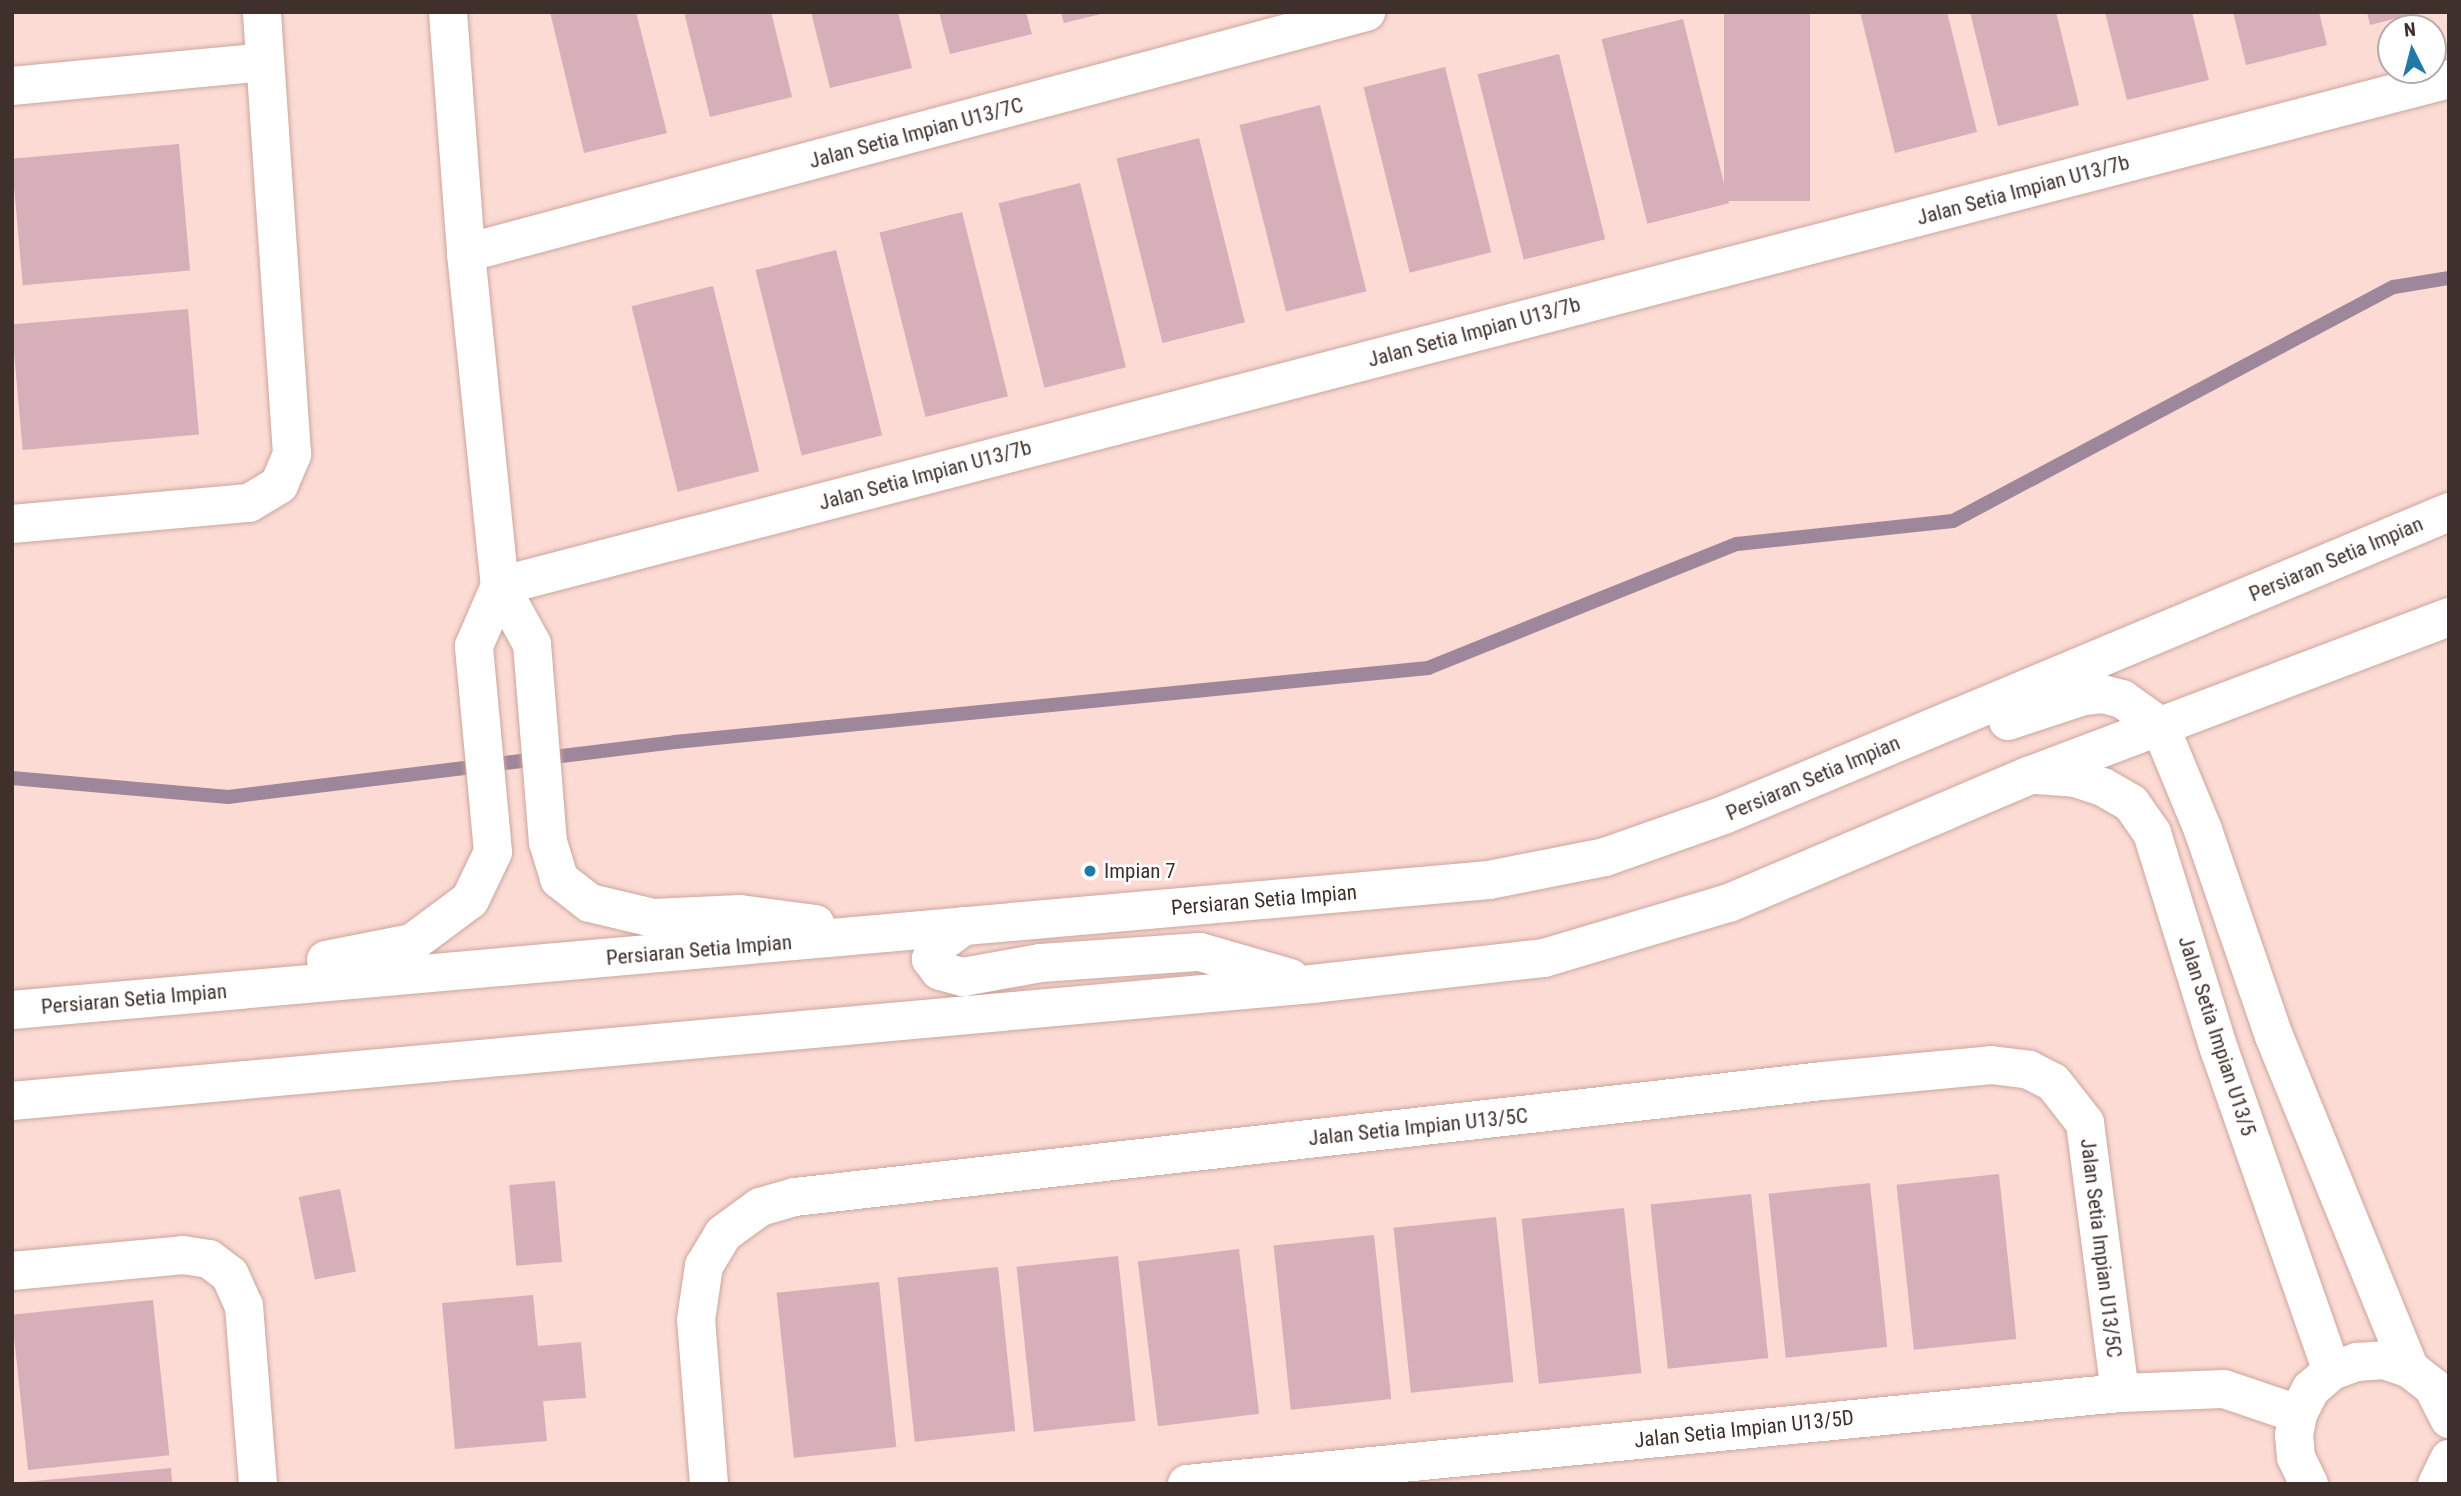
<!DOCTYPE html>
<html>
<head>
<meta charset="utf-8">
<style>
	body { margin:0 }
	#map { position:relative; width:2461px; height:1496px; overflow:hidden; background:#fbdbd4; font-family:"Roboto Condensed",sans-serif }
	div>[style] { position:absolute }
	.stream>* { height:14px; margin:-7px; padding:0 7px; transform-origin:7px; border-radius:7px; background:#9e869b }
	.building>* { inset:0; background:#d6afb8; transform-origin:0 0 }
	.roads { filter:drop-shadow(0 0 2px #cca69d) drop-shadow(0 0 2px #cca69d) }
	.minor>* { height:38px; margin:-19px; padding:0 19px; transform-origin:19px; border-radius:19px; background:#fff }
	.dots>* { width:19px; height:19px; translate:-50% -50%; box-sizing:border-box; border:4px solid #fff; border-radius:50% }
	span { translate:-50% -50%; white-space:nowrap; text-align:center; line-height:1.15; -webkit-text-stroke:5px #fff; paint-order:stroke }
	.street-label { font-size:21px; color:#3f302c }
	.poi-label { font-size:21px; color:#3f302c }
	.left { translate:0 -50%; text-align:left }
	.frame { position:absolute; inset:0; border:14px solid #3f302c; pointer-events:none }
	.north { position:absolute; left:2377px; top:14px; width:70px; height:70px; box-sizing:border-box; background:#fff; border:2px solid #b2acab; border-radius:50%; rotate:354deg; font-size:19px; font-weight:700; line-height:28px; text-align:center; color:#3f302c }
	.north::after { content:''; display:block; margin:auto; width:24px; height:32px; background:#2179a8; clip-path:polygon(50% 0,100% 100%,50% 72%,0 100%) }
</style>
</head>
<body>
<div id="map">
	<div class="stream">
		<i style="left:12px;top:778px;width:217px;rotate:5deg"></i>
		<i style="left:228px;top:797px;width:450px;rotate:-7deg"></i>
		<i style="left:675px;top:742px;width:757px;rotate:-5.61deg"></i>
		<i style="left:1428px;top:668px;width:333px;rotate:-21.9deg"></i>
		<i style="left:1737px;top:544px;width:217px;rotate:-6.1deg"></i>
		<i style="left:1953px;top:521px;width:499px;rotate:-28deg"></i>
		<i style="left:2394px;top:287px;width:56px;rotate:-9.3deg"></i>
	</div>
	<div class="building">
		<i style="clip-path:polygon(550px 12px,636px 12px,667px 133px,584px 153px)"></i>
		<i style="clip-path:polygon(684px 12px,771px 12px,792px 97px,710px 117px)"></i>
		<i style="clip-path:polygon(811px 12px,898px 12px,912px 68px,830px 88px)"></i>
		<i style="clip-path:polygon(939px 12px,1026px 12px,1032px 34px,950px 54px)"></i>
		<i style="clip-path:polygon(1061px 12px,1105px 12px,1105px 13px,1064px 23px)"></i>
		<i style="left:1724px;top:12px;width:86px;height:189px"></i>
		<i style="clip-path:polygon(1860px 12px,1947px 12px,1977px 132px,1895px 153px)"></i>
		<i style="clip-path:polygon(1970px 12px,2056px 12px,2079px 105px,1998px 126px)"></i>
		<i style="clip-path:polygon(2105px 12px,2192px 12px,2209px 80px,2127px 100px)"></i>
		<i style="clip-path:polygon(2233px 12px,2319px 12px,2327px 45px,2246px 65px)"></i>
		<i style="clip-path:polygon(2367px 12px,2417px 12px,2417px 13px,2370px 25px)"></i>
		<i style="left:1683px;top:19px;width:190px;height:84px;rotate:76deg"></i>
		<i style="left:1559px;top:54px;width:191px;height:84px;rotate:76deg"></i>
		<i style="left:1445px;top:67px;width:191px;height:84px;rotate:76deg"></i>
		<i style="left:1320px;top:105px;width:192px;height:83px;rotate:76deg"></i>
		<i style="left:1199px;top:138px;width:190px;height:85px;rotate:76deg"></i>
		<i style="left:179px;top:144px;width:127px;height:168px;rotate:85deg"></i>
		<i style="left:1080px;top:183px;width:190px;height:84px;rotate:76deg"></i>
		<i style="left:962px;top:212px;width:190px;height:85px;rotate:76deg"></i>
		<i style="left:836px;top:250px;width:191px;height:83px;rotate:76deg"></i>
		<i style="left:713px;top:286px;width:191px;height:84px;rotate:76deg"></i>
		<i style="left:188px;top:309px;width:126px;height:177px;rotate:85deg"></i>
		<i style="left:1999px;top:1174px;width:166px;height:103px;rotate:84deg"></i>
		<i style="left:555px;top:1181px;width:81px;height:46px;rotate:85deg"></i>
		<i style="left:1870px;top:1183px;width:165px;height:102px;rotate:84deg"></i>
		<i style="left:340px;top:1189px;width:84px;height:42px;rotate:79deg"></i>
		<i style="left:1751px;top:1194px;width:165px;height:101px;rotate:84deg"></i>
		<i style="left:1624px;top:1208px;width:166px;height:103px;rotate:84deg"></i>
		<i style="left:1496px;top:1217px;width:166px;height:103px;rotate:84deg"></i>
		<i style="left:1374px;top:1235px;width:165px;height:101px;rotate:84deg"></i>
		<i style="left:1239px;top:1249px;width:166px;height:102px;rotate:83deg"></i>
		<i style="left:1118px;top:1256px;width:166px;height:102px;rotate:84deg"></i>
		<i style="left:998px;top:1267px;width:165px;height:101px;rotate:84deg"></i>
		<i style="left:879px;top:1282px;width:166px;height:103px;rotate:84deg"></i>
		<i style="clip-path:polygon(533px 1295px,538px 1346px,581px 1342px,586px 1398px,543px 1401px,547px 1441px,455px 1449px,442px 1303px)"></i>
		<i style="left:153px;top:1300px;width:156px;height:142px;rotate:84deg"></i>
		<i style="clip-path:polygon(171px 1468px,172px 1484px,26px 1484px,25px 1482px)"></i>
	</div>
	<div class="roads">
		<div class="minor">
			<i style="left:448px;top:12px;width:242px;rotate:85.7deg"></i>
			<i style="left:466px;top:253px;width:335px;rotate:84.2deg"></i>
			<i style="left:500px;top:586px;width:66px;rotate:61.1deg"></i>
			<i style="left:532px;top:644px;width:199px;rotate:85.4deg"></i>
			<i style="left:548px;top:842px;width:39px;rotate:73deg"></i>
			<i style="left:559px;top:879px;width:39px;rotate:38deg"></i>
			<i style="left:590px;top:903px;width:65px;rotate:13.4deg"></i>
			<i style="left:653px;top:918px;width:87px;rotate:-2.6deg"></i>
			<i style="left:740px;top:914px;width:76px;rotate:7.6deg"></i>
			<i style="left:12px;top:86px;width:253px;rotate:-5.4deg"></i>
			<i style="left:466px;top:253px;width:932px;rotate:-14.99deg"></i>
			<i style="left:12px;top:524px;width:238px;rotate:-5.1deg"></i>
			<i style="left:249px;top:503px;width:35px;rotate:-31deg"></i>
			<i style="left:279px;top:485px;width:34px;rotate:-67deg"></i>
			<i style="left:292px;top:454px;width:443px;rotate:-93.9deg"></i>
			<i style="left:500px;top:586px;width:2014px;rotate:-14.58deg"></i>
			<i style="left:2008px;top:721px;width:80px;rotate:-18.2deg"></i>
			<i style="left:2084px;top:696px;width:19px;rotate:-6deg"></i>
			<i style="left:2103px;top:694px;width:20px;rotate:15deg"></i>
			<i style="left:2122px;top:699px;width:47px;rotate:35.4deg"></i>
			<i style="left:2160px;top:726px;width:113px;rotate:67.5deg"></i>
			<i style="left:2203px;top:830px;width:218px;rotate:71deg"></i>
			<i style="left:2274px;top:1036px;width:360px;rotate:67.8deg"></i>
			<i style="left:2036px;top:775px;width:39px;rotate:4deg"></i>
			<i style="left:2075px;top:778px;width:29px;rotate:18deg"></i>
			<i style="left:2103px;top:787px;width:32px;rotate:30deg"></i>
			<i style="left:2131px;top:803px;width:37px;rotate:55deg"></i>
			<i style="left:2152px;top:833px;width:226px;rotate:72.8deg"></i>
			<i style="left:2219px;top:1049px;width:341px;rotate:70.7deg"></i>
			<i style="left:964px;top:926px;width:32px;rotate:144deg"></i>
			<i style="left:938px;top:945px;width:16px;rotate:117deg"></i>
			<i style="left:931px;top:959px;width:15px;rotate:53deg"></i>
			<i style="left:940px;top:971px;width:24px;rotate:15deg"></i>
			<i style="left:963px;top:977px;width:79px;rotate:-10.2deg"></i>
			<i style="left:1041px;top:963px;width:159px;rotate:-4deg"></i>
			<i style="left:1200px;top:952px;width:94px;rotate:16.1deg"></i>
			<i style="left:326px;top:960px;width:88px;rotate:-11.2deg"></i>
			<i style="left:412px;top:943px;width:72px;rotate:-36.6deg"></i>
			<i style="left:470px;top:900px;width:53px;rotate:-64.4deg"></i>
			<i style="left:493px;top:852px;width:207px;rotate:-95.3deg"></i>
			<i style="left:474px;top:646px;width:65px;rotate:-66.6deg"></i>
			<i style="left:12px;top:1010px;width:1483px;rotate:-5.03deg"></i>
			<i style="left:1489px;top:880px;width:118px;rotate:-11.2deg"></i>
			<i style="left:1605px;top:857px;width:126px;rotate:-19.4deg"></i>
			<i style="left:1724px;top:815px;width:786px;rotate:-22.68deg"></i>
			<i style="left:12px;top:1101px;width:1305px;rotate:-5.14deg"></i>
			<i style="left:1312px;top:984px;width:233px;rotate:-6.4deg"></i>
			<i style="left:1544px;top:958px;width:193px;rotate:-16.6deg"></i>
			<i style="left:1729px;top:903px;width:328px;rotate:-23deg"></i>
			<i style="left:2031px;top:775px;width:447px;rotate:-20.7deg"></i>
			<i style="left:12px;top:1271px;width:172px;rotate:-5.3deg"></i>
			<i style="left:183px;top:1255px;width:26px;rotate:9deg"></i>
			<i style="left:209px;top:1259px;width:26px;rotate:37deg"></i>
			<i style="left:230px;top:1275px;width:34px;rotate:66deg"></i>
			<i style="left:244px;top:1306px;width:179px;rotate:85.5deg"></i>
			<i style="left:709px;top:1484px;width:165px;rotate:-94.5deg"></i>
			<i style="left:696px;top:1320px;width:55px;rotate:-81.6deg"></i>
			<i style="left:704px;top:1266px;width:37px;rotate:-59deg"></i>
			<i style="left:723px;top:1234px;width:46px;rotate:-36.1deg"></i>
			<i style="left:760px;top:1207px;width:36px;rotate:-16deg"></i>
			<i style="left:795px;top:1197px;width:1035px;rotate:-6.44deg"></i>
			<i style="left:1823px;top:1081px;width:169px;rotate:-5.4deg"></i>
			<i style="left:1991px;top:1065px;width:38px;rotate:7deg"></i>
			<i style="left:2029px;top:1070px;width:27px;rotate:27deg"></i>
			<i style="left:2053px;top:1082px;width:52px;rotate:52deg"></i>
			<i style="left:2085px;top:1123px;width:272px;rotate:82.6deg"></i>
			<i style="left:1187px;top:1484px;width:937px;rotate:-5.57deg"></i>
			<i style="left:2120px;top:1393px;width:104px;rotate:-2.2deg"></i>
			<i style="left:2224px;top:1389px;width:78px;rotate:18.7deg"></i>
			<i style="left:2309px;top:1484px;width:30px;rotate:-116deg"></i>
			<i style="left:2296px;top:1457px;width:22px;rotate:-95deg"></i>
			<i style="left:2294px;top:1435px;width:21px;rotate:-79deg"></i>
			<i style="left:2298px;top:1414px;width:28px;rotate:-63deg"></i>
			<i style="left:2311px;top:1389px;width:28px;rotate:-41deg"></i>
			<i style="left:2332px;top:1371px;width:27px;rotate:-20deg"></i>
			<i style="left:2357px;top:1362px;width:27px;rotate:-4deg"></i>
			<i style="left:2384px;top:1360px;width:28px;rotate:19deg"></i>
			<i style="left:2410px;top:1369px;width:29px;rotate:38deg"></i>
			<i style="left:2433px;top:1387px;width:36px;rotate:63deg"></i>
			<i style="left:2437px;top:1484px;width:28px;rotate:-64deg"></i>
		</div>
	</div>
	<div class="dots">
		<i style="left:1090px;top:871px;background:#2179a8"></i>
	</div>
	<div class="street-label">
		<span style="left:916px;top:133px;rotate:-15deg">Jalan Setia Impian U13/7C</span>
		<span style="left:2023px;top:190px;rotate:-15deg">Jalan Setia Impian U13/7b</span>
		<span style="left:1474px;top:332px;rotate:-15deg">Jalan Setia Impian U13/7b</span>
		<span style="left:925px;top:475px;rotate:-15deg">Jalan Setia Impian U13/7b</span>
		<span style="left:2336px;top:559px;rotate:-23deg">Persiaran Setia Impian</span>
		<span style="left:1813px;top:778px;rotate:-23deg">Persiaran Setia Impian</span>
		<span style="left:1264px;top:900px;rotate:-5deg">Persiaran Setia Impian</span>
		<span style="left:699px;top:950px;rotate:-5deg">Persiaran Setia Impian</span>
		<span style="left:134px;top:999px;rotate:-5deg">Persiaran Setia Impian</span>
		<span style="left:2217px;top:1036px;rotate:72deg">Jalan Setia Impian U13/5</span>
		<span style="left:1418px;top:1127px;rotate:-6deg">Jalan Setia Impian U13/5C</span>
		<span style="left:2101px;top:1248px;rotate:83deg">Jalan Setia Impian U13/5C</span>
		<span style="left:1744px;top:1429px;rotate:-6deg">Jalan Setia Impian U13/5D</span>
	</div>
	<div class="poi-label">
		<span class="left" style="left:1104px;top:871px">Impian 7</span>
	</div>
	<div class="frame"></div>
	<div class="north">N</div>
</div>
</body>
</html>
